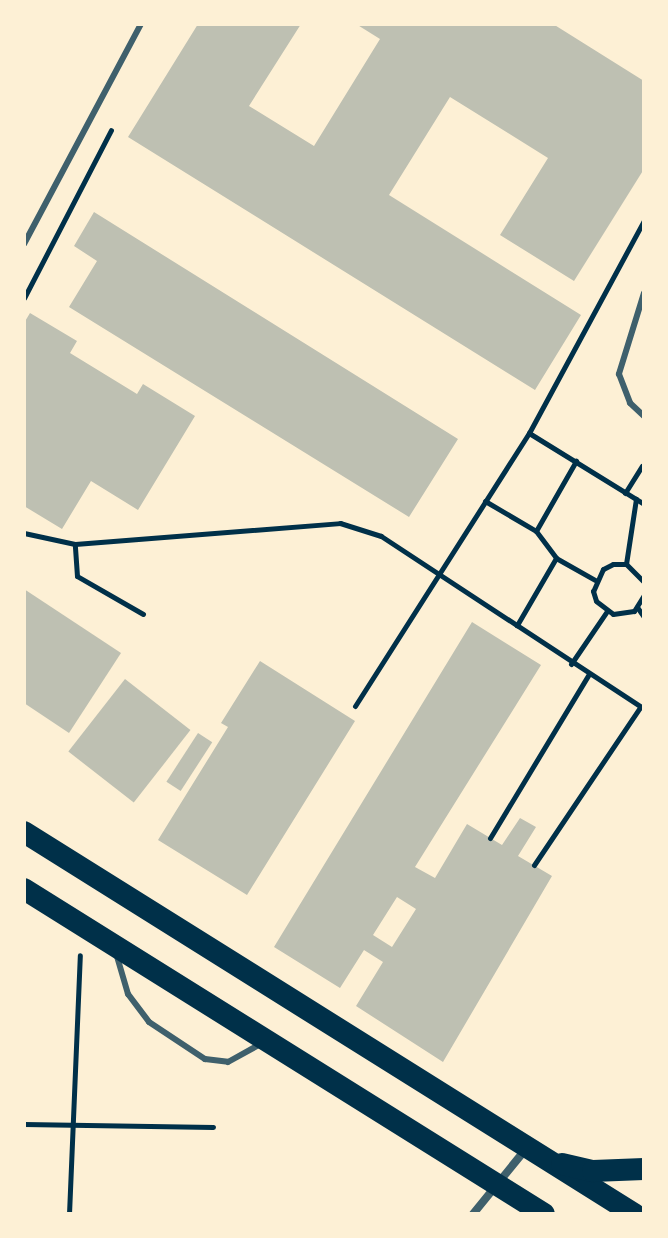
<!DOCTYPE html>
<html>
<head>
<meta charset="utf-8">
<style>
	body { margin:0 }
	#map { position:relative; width:668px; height:1238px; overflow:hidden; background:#fdf0d5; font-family:Quicksand,sans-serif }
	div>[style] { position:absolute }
	.building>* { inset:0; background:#bec0b2; transform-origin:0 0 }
	.path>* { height:5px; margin:-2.5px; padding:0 2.5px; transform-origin:2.5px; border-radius:2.5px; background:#003049 }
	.service>* { height:6px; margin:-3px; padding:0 3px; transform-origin:3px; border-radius:3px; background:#3f606c }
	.minor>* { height:8px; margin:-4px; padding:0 4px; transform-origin:4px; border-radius:4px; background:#3f606c }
	.trunk>* { height:22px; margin:-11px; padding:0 11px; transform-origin:11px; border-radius:11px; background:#003049 }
	span { translate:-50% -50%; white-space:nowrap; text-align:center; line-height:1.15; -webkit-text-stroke:8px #fdf0d5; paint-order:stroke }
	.frame { position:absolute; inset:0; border:26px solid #fdf0d5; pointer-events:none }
</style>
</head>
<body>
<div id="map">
	<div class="building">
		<i style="clip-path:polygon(198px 24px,301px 24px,249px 106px,314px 146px,380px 39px,356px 24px,553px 24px,644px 81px,644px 169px,574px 281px,500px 235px,548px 158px,450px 97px,389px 195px,581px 315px,535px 390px,128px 137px)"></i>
		<i style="clip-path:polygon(94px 212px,458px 439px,409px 517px,69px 307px,97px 261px,74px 246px)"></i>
		<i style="clip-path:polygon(30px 313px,77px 341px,70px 353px,137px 394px,143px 384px,195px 416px,138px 510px,91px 481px,62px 529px,24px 506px,24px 323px)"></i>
		<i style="clip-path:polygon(24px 589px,121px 653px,69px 733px,24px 703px)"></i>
		<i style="clip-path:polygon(evenodd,472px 622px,541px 665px,415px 867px,435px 878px,467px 824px,502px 845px,520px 818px,536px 827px,518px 856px,552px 876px,443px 1062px,356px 1006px,383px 962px,364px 950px,340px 988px,274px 947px,472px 622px,397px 897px,416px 909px,392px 947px,373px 935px,397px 897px)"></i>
		<i style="clip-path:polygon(260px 661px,355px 721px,247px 895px,158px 840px,228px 727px,221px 723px)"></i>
		<i style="left:125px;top:679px;width:83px;height:92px;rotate:38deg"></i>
		<i style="left:198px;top:733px;width:17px;height:58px;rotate:33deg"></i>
	</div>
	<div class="path">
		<i style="left:24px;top:298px;width:189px;rotate:-62.6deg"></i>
		<i style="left:529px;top:433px;width:135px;rotate:31.7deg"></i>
		<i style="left:625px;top:493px;width:32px;rotate:-58deg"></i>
		<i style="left:485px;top:501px;width:59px;rotate:30.5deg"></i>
		<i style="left:536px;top:531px;width:34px;rotate:53deg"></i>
		<i style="left:556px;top:558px;width:78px;rotate:120.2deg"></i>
		<i style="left:536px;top:531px;width:81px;rotate:-60.3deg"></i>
		<i style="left:24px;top:533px;width:52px;rotate:12.2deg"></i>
		<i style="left:556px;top:558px;width:45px;rotate:29.4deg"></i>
		<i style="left:626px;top:564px;width:66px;rotate:-81.3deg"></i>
		<i style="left:644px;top:582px;width:25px;rotate:-135deg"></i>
		<i style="left:626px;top:564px;width:13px;rotate:180deg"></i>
		<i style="left:613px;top:564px;width:11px;rotate:153deg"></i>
		<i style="left:603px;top:569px;width:24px;rotate:114deg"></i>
		<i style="left:593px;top:591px;width:10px;rotate:73deg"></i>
		<i style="left:596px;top:601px;width:21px;rotate:37deg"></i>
		<i style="left:613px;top:614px;width:21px;rotate:-8deg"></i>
		<i style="left:634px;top:611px;width:19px;rotate:-58deg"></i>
		<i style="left:637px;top:607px;width:12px;rotate:55deg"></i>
		<i style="left:143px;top:614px;width:76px;rotate:-150.1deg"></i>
		<i style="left:77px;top:576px;width:32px;rotate:-94deg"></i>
		<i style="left:75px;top:544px;width:266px;rotate:-4.5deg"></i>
		<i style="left:340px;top:523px;width:43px;rotate:17.6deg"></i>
		<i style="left:381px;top:536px;width:315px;rotate:33.3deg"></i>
		<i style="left:571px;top:664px;width:64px;rotate:-55.8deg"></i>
		<i style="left:355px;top:706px;width:324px;rotate:-57.5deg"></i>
		<i style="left:529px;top:433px;width:242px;rotate:-61.6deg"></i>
		<i style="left:490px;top:838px;width:192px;rotate:-58.9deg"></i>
		<i style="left:534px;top:865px;width:190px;rotate:-56.1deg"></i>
		<i style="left:24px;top:1124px;width:189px;rotate:0.9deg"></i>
		<i style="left:69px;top:1214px;width:259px;rotate:-87.6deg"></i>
	</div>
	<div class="service">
		<i style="left:24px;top:244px;width:249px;rotate:-62deg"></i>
		<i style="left:644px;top:293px;width:85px;rotate:107.2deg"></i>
		<i style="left:619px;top:374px;width:31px;rotate:69deg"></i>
		<i style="left:630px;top:403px;width:19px;rotate:43deg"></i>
		<i style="left:116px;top:953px;width:43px;rotate:73.7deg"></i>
		<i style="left:128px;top:994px;width:35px;rotate:53deg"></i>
		<i style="left:149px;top:1022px;width:67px;rotate:33.5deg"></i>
		<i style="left:205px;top:1059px;width:23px;rotate:7deg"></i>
		<i style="left:228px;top:1062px;width:38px;rotate:-29deg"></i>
	</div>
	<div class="minor">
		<i style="left:473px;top:1214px;width:82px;rotate:-50.9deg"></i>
	</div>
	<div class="trunk">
		<i style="left:24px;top:832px;width:720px;rotate:32.06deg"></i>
		<i style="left:24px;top:889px;width:613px;rotate:32.01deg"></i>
		<i style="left:562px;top:1164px;width:32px;rotate:13deg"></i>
		<i style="left:593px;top:1171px;width:51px;rotate:-2.2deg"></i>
	</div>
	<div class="frame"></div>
</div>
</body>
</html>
